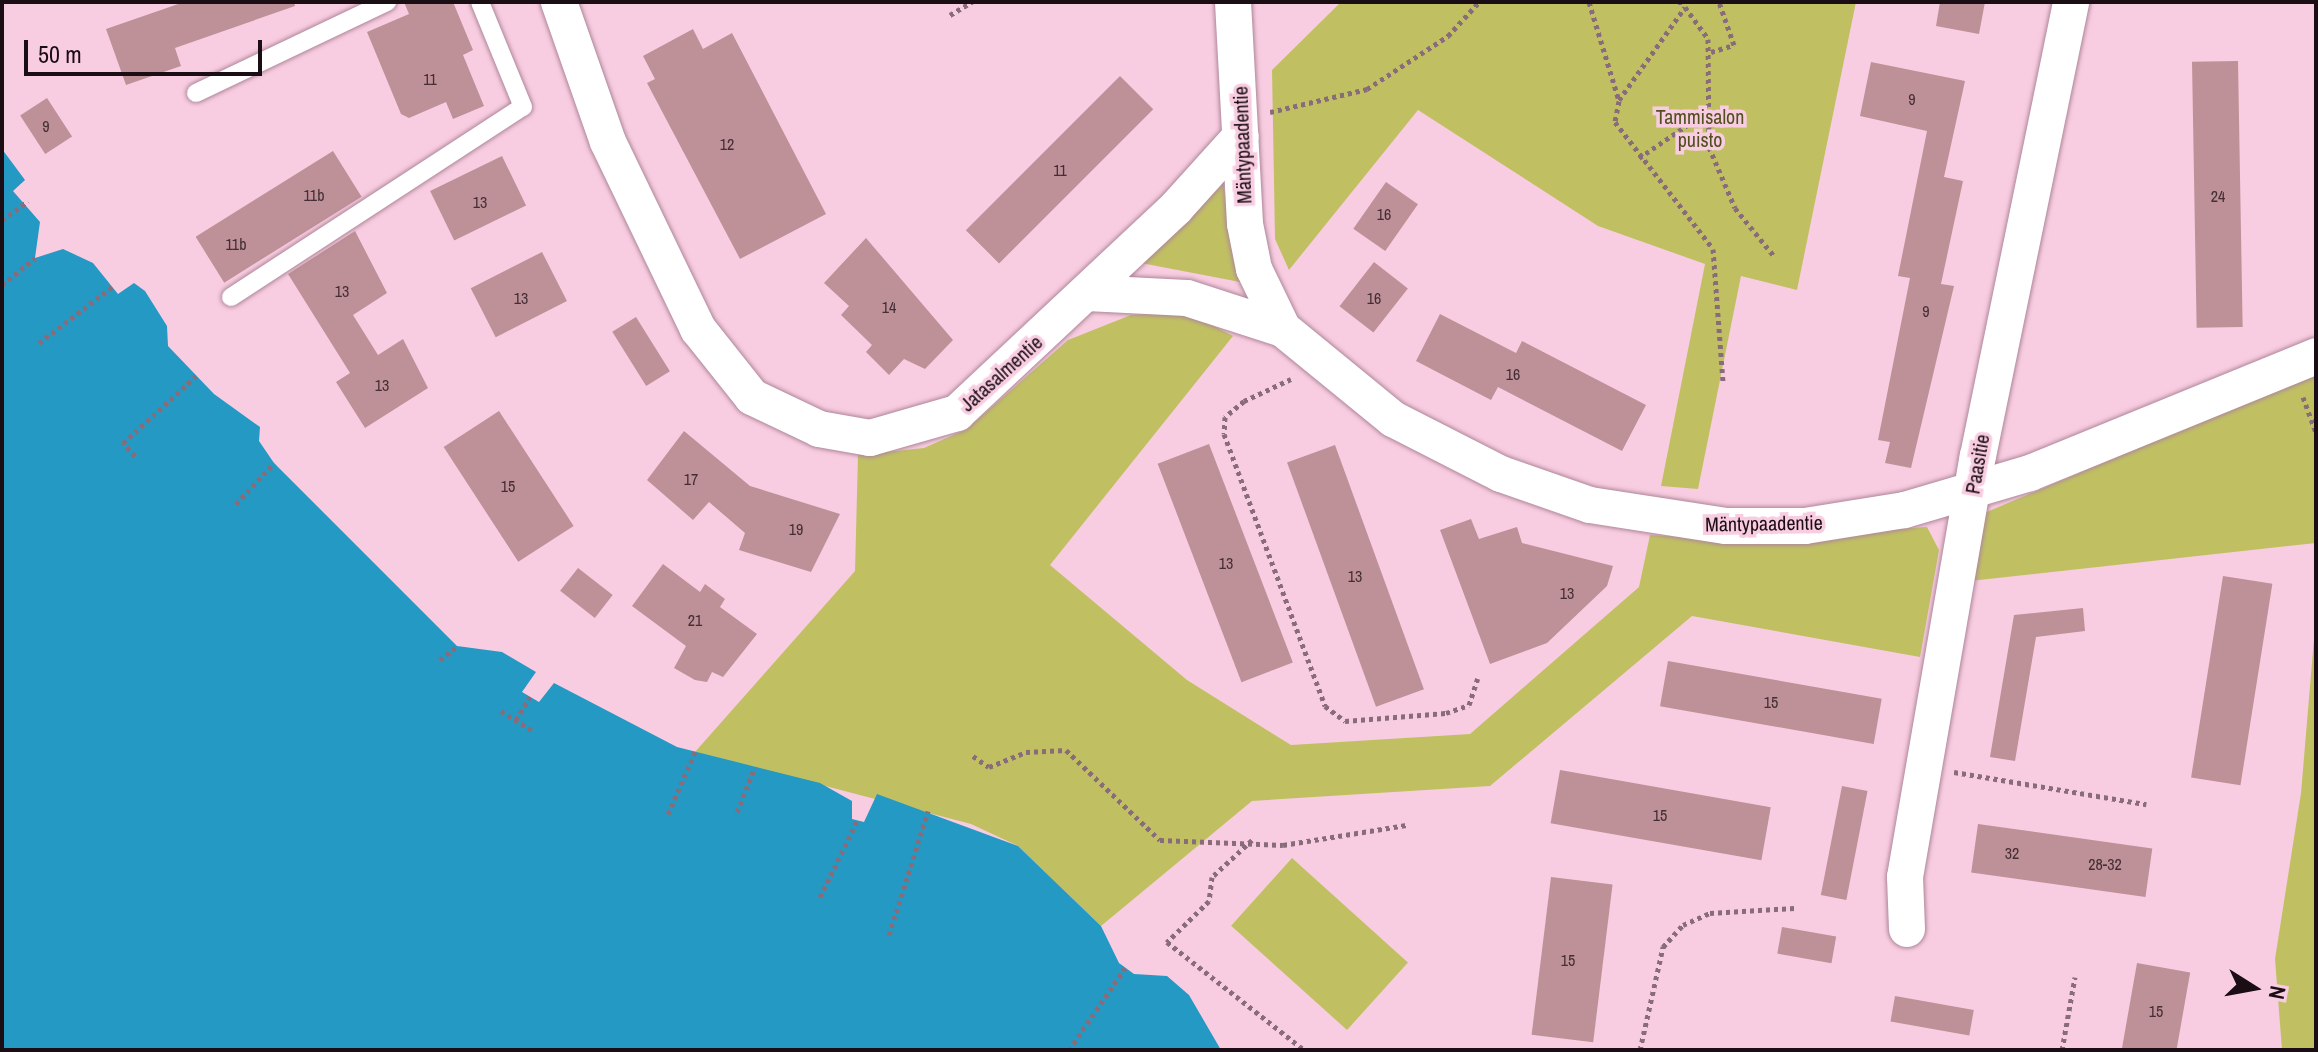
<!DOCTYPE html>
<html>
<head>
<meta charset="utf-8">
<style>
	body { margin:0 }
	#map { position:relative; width:2318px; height:1052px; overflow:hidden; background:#f9cde1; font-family:"Archivo Narrow",sans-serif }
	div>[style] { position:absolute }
	.green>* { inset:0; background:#c0c063; transform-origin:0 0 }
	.water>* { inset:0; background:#2499c4 }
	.building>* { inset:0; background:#be9097; transform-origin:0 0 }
	.path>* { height:5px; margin-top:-2.5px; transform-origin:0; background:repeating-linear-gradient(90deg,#896c79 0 4px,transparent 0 8px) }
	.roads { filter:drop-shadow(0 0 2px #ae8699) drop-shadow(0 0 2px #ae8699) }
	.lane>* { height:18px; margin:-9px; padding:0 9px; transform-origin:9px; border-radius:9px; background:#fff }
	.street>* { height:36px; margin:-18px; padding:0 18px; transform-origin:18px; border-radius:18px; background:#fff }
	span { translate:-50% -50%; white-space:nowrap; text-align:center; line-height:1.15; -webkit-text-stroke:7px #f9cde1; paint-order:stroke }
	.number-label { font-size:16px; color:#442e35 }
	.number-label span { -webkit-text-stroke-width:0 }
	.park-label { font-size:20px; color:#50501e }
	.street-label { font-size:20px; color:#1b0d14 }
	.frame { position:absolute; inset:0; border:4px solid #1b0d14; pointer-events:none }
	.north { position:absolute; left:2214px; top:948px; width:80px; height:80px; -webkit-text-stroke:6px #f9cde1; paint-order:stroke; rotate:101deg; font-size:22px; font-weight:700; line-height:32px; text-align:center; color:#1b0d14 }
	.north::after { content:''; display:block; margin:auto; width:28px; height:36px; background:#1b0d14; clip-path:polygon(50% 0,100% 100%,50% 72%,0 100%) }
	.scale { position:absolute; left:24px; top:40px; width:238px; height:36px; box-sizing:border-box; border:4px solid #1b0d14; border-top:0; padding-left:10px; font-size:24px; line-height:28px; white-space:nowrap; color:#1b0d14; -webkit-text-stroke:6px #f9cde1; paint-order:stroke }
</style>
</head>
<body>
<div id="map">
	<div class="green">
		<i style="clip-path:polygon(1341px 2px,1856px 2px,1797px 290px,1741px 276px,1698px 489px,1661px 486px,1705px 264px,1598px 226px,1418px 110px,1289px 270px,1275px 239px,1272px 70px)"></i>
		<i style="clip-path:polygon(1223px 184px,1240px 282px,1141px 263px)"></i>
		<i style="clip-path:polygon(1187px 312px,1233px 336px,1050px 565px,1187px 680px,1291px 745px,1470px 734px,1639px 587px,1650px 535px,1728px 540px,1927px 527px,1939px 550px,1920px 657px,1692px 616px,1490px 786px,1252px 801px,1101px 926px,1018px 846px,971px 824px,695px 752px,855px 571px,858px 455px,924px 448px,967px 429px,1068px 340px,1131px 315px)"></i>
		<i style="clip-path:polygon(2316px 373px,2316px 543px,1970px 581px,1982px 514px)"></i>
		<i style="clip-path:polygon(2316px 615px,2316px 1050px,2282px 1050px,2275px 959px,2301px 793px)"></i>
		<i style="left:1292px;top:858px;width:156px;height:91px;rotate:42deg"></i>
	</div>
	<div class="water">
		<i style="clip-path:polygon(2px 149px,25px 180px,13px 191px,40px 222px,35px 258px,63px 249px,93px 263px,118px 294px,134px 283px,145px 291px,167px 326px,168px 346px,214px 394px,260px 427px,259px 441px,274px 463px,457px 646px,502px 652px,536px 672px,522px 692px,539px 702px,554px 683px,677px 747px,820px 783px,852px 801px,852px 819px,864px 822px,877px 794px,1018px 846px,1101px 926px,1119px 963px,1134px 974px,1167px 976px,1189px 995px,1221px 1050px,2px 1050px)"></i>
	</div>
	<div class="building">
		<i style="clip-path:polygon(184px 2px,294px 2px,295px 6px,175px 48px,181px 66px,126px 85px,106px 29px)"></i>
		<i style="clip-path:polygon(404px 2px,453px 2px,473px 50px,463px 55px,484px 106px,453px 119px,446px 102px,409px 118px,401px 114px,367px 32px,409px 14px)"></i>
		<i style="clip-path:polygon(1940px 2px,1985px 2px,1979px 34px,1936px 26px)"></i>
		<i style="clip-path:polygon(693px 29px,703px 49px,732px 33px,826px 214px,740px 259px,647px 83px,655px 79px,643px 56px)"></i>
		<i style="left:2238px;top:61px;width:266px;height:46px;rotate:89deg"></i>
		<i style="clip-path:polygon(1871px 62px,1965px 81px,1944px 177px,1963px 181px,1941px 284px,1954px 286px,1911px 468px,1885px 463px,1890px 442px,1878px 440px,1910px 278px,1898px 276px,1927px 131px,1860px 116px)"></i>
		<i style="left:1120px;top:76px;width:47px;height:218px;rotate:45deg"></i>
		<i style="left:47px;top:98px;width:46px;height:32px;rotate:57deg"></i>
		<i style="left:333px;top:151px;width:54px;height:162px;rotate:58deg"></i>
		<i style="left:502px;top:156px;width:55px;height:80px;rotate:64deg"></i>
		<i style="left:1386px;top:182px;width:39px;height:57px;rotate:35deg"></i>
		<i style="clip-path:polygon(355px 231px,387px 293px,353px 315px,378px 355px,403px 339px,428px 388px,365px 428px,336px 382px,350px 373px,288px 274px)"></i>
		<i style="clip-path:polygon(866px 238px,953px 340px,925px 369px,904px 359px,889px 375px,866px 352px,872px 345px,841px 315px,849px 306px,824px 283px)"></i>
		<i style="left:542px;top:252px;width:55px;height:80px;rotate:63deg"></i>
		<i style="left:1374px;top:262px;width:43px;height:56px;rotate:38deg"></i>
		<i style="clip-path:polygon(1440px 314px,1516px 353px,1522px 341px,1646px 405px,1622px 451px,1498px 387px,1491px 400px,1416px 361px)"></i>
		<i style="left:636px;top:317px;width:64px;height:28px;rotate:58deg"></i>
		<i style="left:499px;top:411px;width:137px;height:66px;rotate:57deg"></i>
		<i style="clip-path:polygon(684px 431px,750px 486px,840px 514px,811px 572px,739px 550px,745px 533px,709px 502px,693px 520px,647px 480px)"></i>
		<i style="left:1209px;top:444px;width:234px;height:55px;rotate:69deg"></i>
		<i style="left:1335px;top:445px;width:260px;height:51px;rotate:70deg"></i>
		<i style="clip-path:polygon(1471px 519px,1479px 539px,1517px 527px,1522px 543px,1613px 566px,1607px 586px,1547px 643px,1490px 664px,1440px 530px)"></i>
		<i style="clip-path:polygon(663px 564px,700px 592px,705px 584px,725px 599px,720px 607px,757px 634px,723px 677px,712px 672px,707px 682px,695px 680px,674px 668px,686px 646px,632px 606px)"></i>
		<i style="left:578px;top:568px;width:44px;height:29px;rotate:38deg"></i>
		<i style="left:2223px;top:576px;width:50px;height:204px;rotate:9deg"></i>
		<i style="clip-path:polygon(2083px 608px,2085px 631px,2036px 637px,2015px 761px,1990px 757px,2014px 615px)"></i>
		<i style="left:1668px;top:661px;width:217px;height:46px;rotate:10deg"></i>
		<i style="left:1560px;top:770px;width:214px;height:54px;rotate:10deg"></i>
		<i style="left:1842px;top:786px;width:26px;height:111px;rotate:11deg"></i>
		<i style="left:1978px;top:824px;width:176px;height:49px;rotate:8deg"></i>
		<i style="left:1551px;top:877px;width:62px;height:159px;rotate:7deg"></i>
		<i style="left:1782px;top:927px;width:55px;height:27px;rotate:10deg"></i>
		<i style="left:2137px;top:963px;width:54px;height:88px;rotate:10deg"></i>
		<i style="left:1895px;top:996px;width:80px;height:26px;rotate:10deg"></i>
	</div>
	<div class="path">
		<i style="left:1589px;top:2px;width:103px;rotate:73.1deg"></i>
		<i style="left:1619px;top:101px;width:21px;rotate:101deg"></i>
		<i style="left:1615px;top:122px;width:160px;rotate:52.3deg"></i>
		<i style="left:1713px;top:249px;width:132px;rotate:85.7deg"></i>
		<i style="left:1678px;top:2px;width:7px"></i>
		<i style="left:950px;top:15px;width:26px;rotate:-31deg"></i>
		<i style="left:1711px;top:52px;width:24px;rotate:-17deg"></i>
		<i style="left:1734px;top:45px;width:46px;rotate:-109.2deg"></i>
		<i style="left:1619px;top:100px;width:114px;rotate:-54.6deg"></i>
		<i style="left:1685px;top:7px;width:39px;rotate:54deg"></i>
		<i style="left:1708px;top:39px;width:108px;rotate:89.5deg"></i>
		<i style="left:1709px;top:147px;width:66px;rotate:66.9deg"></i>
		<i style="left:1735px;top:208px;width:62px;rotate:50.9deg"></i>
		<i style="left:1270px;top:112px;width:100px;rotate:-13.3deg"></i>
		<i style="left:1367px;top:89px;width:97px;rotate:-33.2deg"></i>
		<i style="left:1448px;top:36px;width:46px;rotate:-47.6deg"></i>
		<i style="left:1639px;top:158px;width:83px;rotate:-34.3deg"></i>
		<i style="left:2px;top:220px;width:32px;rotate:-36deg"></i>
		<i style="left:2px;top:285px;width:43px;rotate:-39.3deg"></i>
		<i style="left:39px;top:343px;width:92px;rotate:-37.5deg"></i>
		<i style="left:1291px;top:379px;width:52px;rotate:154.9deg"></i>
		<i style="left:1244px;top:401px;width:25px;rotate:140deg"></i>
		<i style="left:1225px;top:417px;width:17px;rotate:93deg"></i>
		<i style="left:1224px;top:434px;width:290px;rotate:69.6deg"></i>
		<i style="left:1325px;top:706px;width:25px;rotate:37deg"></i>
		<i style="left:1345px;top:721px;width:101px;rotate:-4.5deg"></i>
		<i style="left:1446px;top:713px;width:24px;rotate:-19deg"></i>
		<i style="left:1469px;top:705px;width:28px;rotate:-72deg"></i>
		<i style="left:2303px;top:397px;width:38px;rotate:70deg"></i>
		<i style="left:135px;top:456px;width:18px;rotate:-133deg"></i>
		<i style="left:123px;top:443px;width:99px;rotate:-42.5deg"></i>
		<i style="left:236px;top:504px;width:56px;rotate:-47.2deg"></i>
		<i style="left:440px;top:660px;width:22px;rotate:-39deg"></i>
		<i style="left:501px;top:711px;width:36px;rotate:32deg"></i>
		<i style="left:516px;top:720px;width:27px;rotate:-59deg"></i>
		<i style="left:973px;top:756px;width:19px;rotate:35deg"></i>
		<i style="left:989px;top:767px;width:40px;rotate:-22deg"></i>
		<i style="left:1026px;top:752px;width:40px;rotate:-2.9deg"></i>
		<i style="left:1066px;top:750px;width:130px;rotate:43.8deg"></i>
		<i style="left:1160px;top:840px;width:123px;rotate:2.3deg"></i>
		<i style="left:1283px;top:845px;width:125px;rotate:-9.2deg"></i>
		<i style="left:1954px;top:772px;width:195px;rotate:9.5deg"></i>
		<i style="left:737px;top:812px;width:48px;rotate:-68.2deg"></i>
		<i style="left:668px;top:814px;width:68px;rotate:-66.5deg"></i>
		<i style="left:1252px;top:840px;width:54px;rotate:137.2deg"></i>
		<i style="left:1212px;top:877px;width:24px;rotate:97deg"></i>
		<i style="left:1209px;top:901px;width:59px;rotate:135.7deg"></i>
		<i style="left:1167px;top:942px;width:174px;rotate:38.2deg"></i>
		<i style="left:820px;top:897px;width:85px;rotate:-64deg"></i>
		<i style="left:889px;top:935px;width:130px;rotate:-72.5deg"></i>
		<i style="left:1069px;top:1050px;width:99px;rotate:-55.7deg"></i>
		<i style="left:1444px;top:1050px;width:54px"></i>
		<i style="left:1640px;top:1050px;width:106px;rotate:-77.4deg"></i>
		<i style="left:1663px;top:947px;width:30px;rotate:-48deg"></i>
		<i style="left:1683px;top:925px;width:30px;rotate:-24deg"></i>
		<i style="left:1710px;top:913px;width:85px;rotate:-3.4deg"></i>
		<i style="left:2062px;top:1050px;width:74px;rotate:-79.9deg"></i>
	</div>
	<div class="roads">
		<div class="lane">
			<i style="left:196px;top:93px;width:212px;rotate:-25.5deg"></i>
			<i style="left:231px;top:297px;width:348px;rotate:-33.1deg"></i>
			<i style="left:523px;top:107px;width:113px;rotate:-112.3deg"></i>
		</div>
		<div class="street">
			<i style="left:559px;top:2px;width:148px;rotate:70.7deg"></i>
			<i style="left:608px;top:142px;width:208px;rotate:64.3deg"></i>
			<i style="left:698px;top:329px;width:87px;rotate:51.5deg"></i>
			<i style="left:752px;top:397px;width:74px;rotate:25.5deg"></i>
			<i style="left:819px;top:429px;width:52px;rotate:10deg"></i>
			<i style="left:870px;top:438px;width:91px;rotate:-16deg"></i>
			<i style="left:957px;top:413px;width:299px;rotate:-43.1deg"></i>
			<i style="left:1175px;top:209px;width:98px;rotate:-47.9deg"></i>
			<i style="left:1233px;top:2px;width:222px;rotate:86.9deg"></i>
			<i style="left:1245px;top:224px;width:46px;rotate:78.7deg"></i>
			<i style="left:1254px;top:269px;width:67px;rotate:64.2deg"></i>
			<i style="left:1283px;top:329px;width:142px;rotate:39.3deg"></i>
			<i style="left:1393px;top:419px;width:121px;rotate:27deg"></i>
			<i style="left:1501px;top:474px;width:94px;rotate:19.2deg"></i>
			<i style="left:1590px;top:505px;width:138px;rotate:8.8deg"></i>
			<i style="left:1726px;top:526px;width:79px"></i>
			<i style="left:1805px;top:526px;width:101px;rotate:-9.1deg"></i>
			<i style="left:1905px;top:510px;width:130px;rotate:-16.5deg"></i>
			<i style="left:2030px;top:473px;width:309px;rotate:-22.2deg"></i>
			<i style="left:1087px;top:293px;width:100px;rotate:2.9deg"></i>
			<i style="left:1187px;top:298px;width:101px;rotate:17.9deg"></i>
			<i style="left:1907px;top:929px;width:52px;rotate:-92.2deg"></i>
			<i style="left:1905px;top:877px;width:427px;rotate:-80.2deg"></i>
			<i style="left:1978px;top:456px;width:463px;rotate:-78.4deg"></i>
		</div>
	</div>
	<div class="number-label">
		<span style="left:430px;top:79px">11</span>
		<span style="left:1912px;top:99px">9</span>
		<span style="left:46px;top:126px">9</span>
		<span style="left:727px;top:144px">12</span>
		<span style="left:1060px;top:170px">11</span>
		<span style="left:314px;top:195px">11b</span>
		<span style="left:2218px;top:196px">24</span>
		<span style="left:480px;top:202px">13</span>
		<span style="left:1384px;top:214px">16</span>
		<span style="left:236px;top:244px">11b</span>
		<span style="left:342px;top:291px">13</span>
		<span style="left:521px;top:298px">13</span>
		<span style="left:1374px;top:298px">16</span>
		<span style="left:889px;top:307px">14</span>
		<span style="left:1926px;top:311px">9</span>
		<span style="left:1513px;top:374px">16</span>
		<span style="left:382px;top:385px">13</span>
		<span style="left:691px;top:479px">17</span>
		<span style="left:508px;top:486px">15</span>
		<span style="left:796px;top:529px">19</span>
		<span style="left:1226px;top:563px">13</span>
		<span style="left:1355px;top:576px">13</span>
		<span style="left:1567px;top:593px">13</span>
		<span style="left:695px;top:620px">21</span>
		<span style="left:1771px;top:702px">15</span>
		<span style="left:1660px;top:815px">15</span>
		<span style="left:2012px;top:853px">32</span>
		<span style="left:2105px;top:864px">28-32</span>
		<span style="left:1568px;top:960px">15</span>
		<span style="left:2156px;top:1011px">15</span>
	</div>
	<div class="park-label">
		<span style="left:1700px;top:128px">Tammisalon<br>puisto</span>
	</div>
	<div class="street-label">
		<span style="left:1242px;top:145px;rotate:-92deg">Mäntypaadentie</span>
		<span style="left:1001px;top:373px;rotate:-42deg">Jatasalmentie</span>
		<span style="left:1977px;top:464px;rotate:-80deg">Paasitie</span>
		<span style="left:1764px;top:523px;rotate:-1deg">Mäntypaadentie</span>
	</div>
	<div class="frame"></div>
	<div class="north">N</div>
	<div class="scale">50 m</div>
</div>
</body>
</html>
